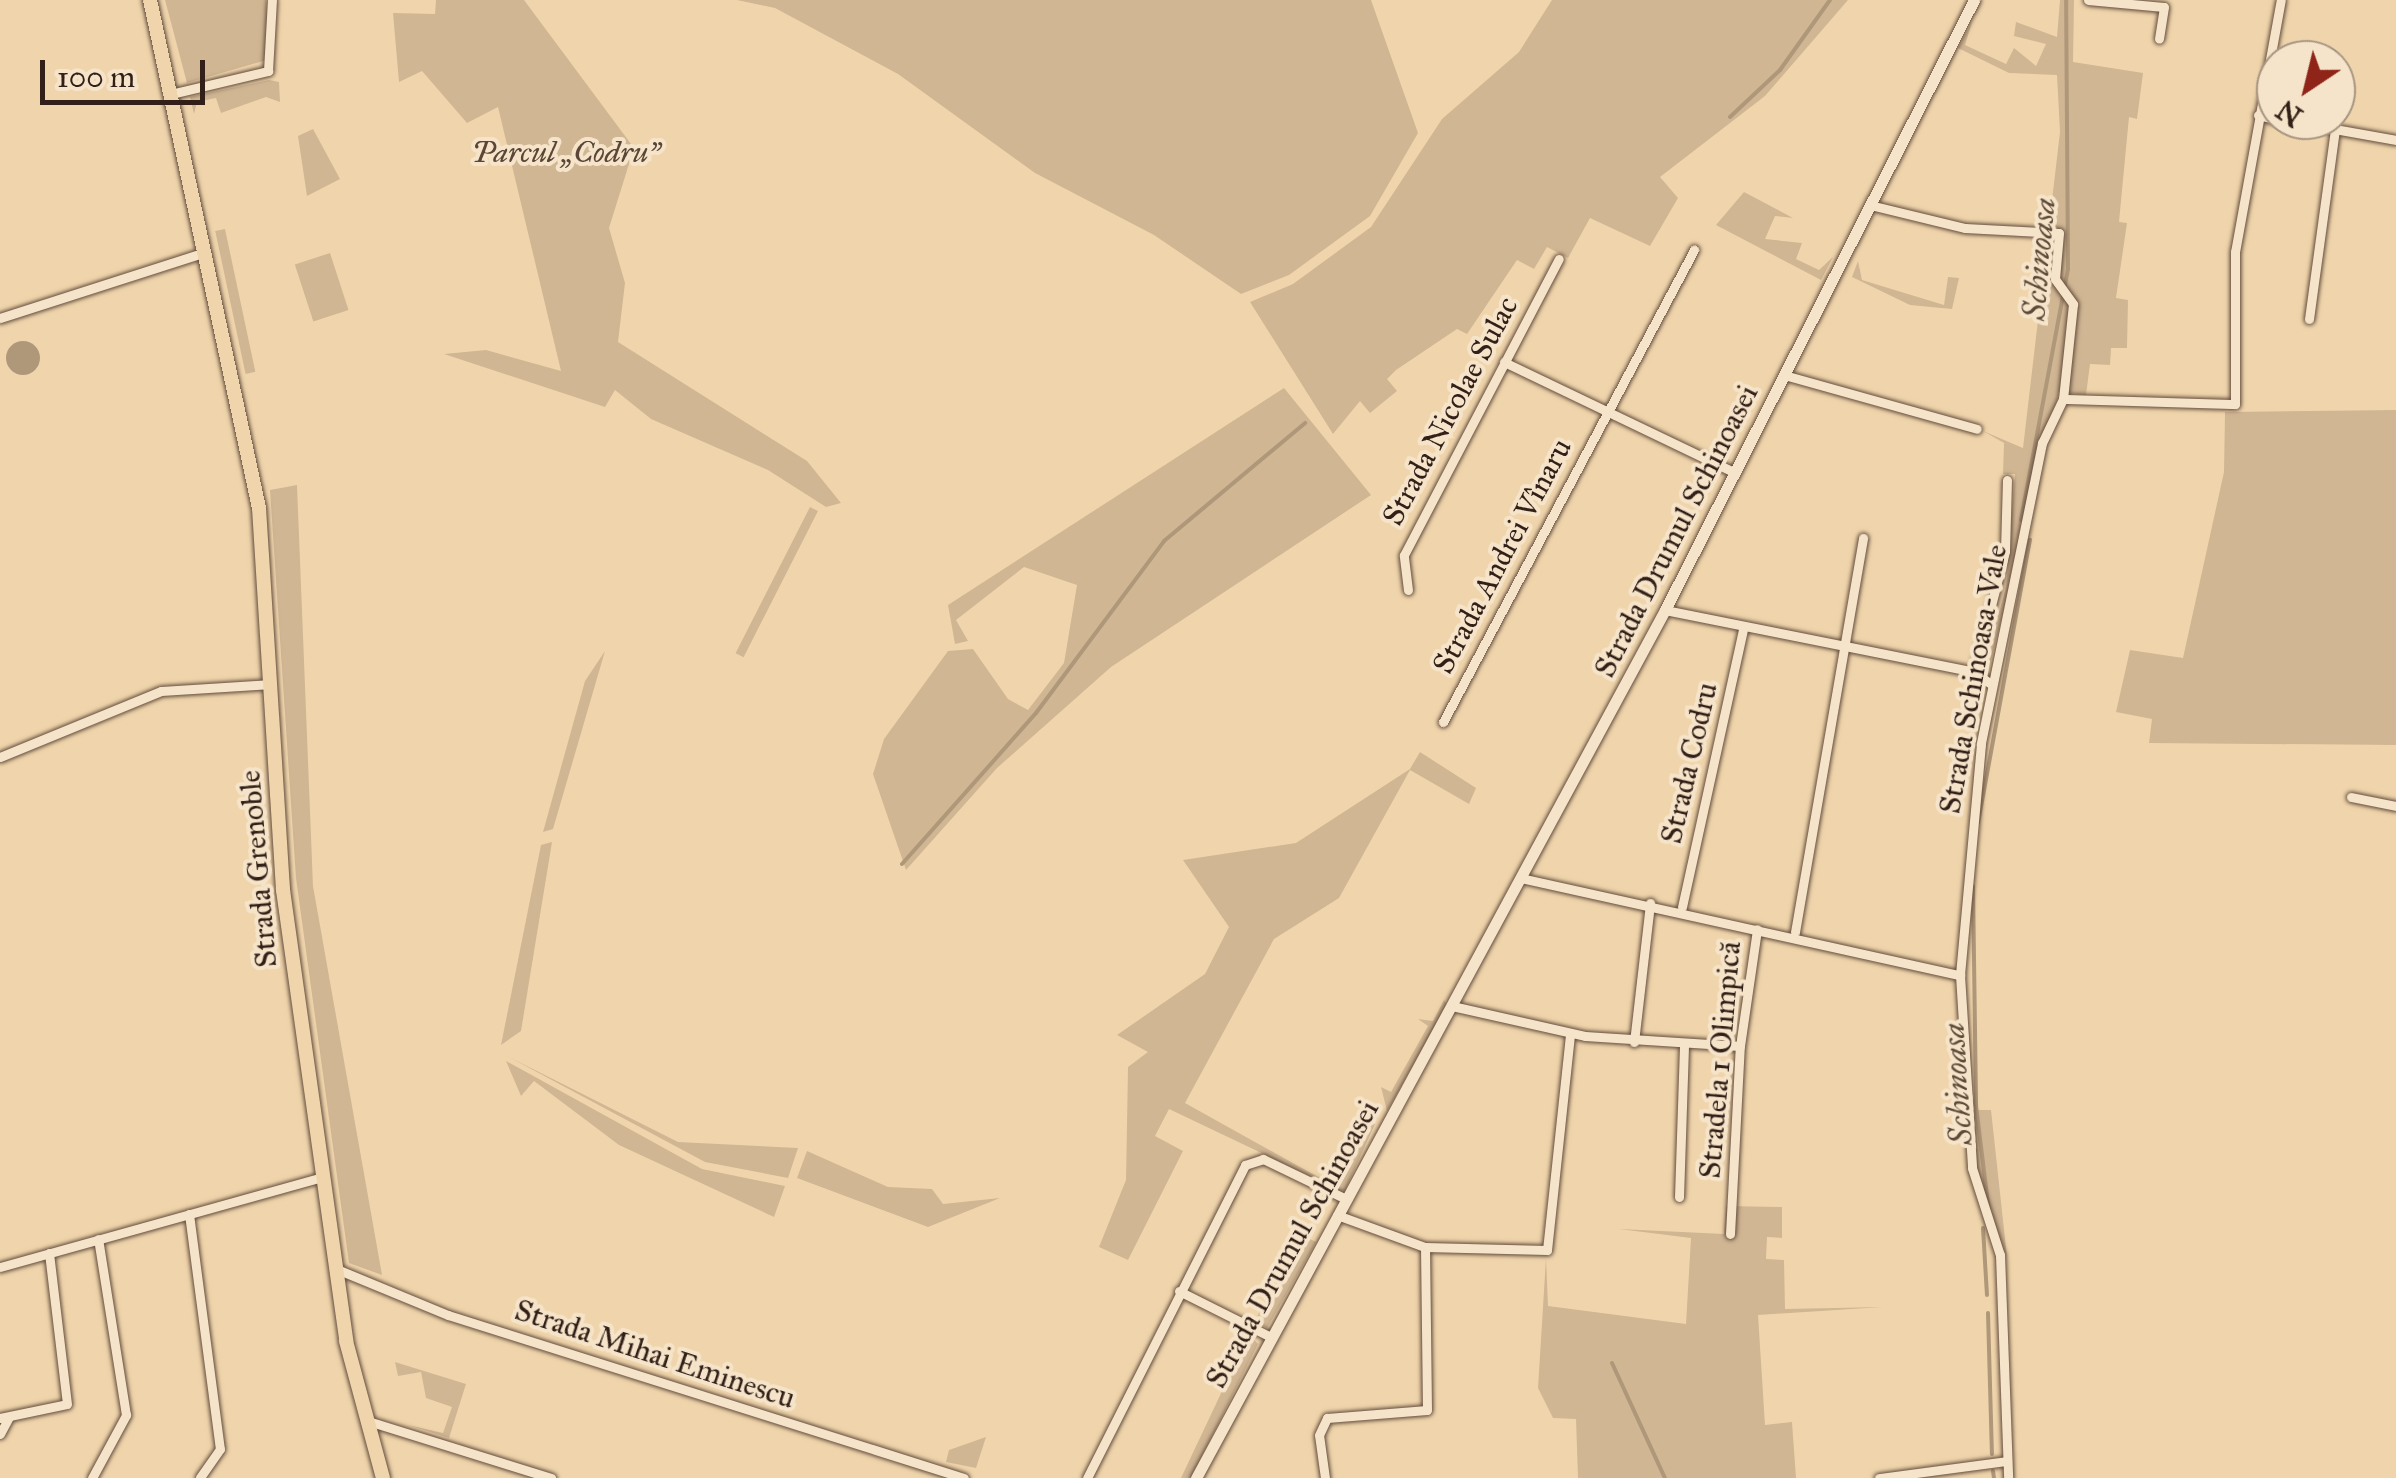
<!DOCTYPE html>
<html>
<head>
<meta charset="utf-8">
<style>
	body { margin:0 }
	#map { position:relative; width:2396px; height:1478px; overflow:hidden; background:#f0d5ac; font-family:"IM FELL Great Primer",serif }
	div>[style] { position:absolute }
	.green>* { inset:0; background:#d0b693; transform-origin:0 0 }
	.water>* { inset:0; background:#af9779 }
	.round { border-radius:50% }
	.stream>* { height:4px; margin:-2px; padding:0 2px; transform-origin:2px; border-radius:2px; background:#af9779 }
	.roads { filter:drop-shadow(0 0 2px #624c3c) drop-shadow(0 0 2px #624c3c) }
	.minor>* { height:9px; margin:-4.5px; padding:0 4.5px; transform-origin:4.5px; border-radius:4.5px; background:#f5e4c9 }
	.tertiary>* { height:11px; margin:-5.5px; padding:0 5.5px; transform-origin:5.5px; border-radius:5.5px; background:#f5e4c9 }
	.primary>* { height:14px; margin:-7px; padding:0 7px; transform-origin:7px; border-radius:7px; background:#f0d5ac }
	span { translate:-50% -50%; white-space:nowrap; text-align:center; line-height:1.15; -webkit-text-stroke:8px #f5e4c9; paint-order:stroke }
	.park-label { font-size:30px; color:#5a4536; font-style:italic }
	.street-label { font-size:30px; color:#321f17 }
	.water-label { font-size:32px; color:#5e4939; font-style:italic }
	.north { position:absolute; left:2256px; top:40px; width:100px; height:100px; box-sizing:border-box; background:#f5e4c9; border:2px solid #a79582; border-radius:50%; rotate:215deg; font-size:28px; font-weight:700; line-height:40px; text-align:center; color:#321f17 }
	.north::after { content:''; display:block; margin:auto; width:35px; height:45px; background:#8f2418; clip-path:polygon(50% 0,100% 100%,50% 72%,0 100%) }
	.scale { position:absolute; left:40px; top:60px; width:165px; height:45px; box-sizing:border-box; border:5px solid #321f17; border-top:0; padding-left:12px; font-size:30px; line-height:35px; white-space:nowrap; color:#321f17; -webkit-text-stroke:8px #f5e4c9; paint-order:stroke }
</style>
</head>
<body>
<div id="map">
	<div class="green">
		<i style="clip-path:polygon(165px 0,266px 0,270px 59px,187px 83px)"></i>
		<i style="clip-path:polygon(436px 0,524px 0,634px 148px,609px 228px,625px 283px,618px 342px,807px 461px,841px 503px,826px 507px,768px 470px,651px 419px,615px 390px,605px 407px,444px 354px,486px 350px,561px 371px,498px 107px,467px 123px,422px 71px,399px 82px,393px 13px,435px 14px)"></i>
		<i style="clip-path:polygon(737px 0,1371px 0,1418px 133px,1370px 216px,1289px 275px,1241px 294px,1154px 235px,1035px 173px,898px 74px,775px 8px)"></i>
		<i style="clip-path:polygon(1552px 0,1848px 0,1765px 96px,1660px 177px,1678px 198px,1650px 246px,1590px 218px,1568px 258px,1547px 247px,1534px 269px,1517px 260px,1467px 334px,1457px 329px,1396px 370px,1387px 379px,1397px 391px,1370px 413px,1360px 401px,1333px 434px,1250px 302px,1293px 284px,1371px 227px,1442px 119px,1519px 52px)"></i>
		<i style="clip-path:polygon(2060px 0,2074px 0,2073px 62px,2143px 73px,2137px 119px,2129px 117px,2119px 222px,2127px 223px,2116px 298px,2128px 300px,2127px 348px,2111px 348px,2110px 365px,2090px 364px,2086px 395px,2059px 392px,1989px 668px,1982px 672px,2006px 588px,2015px 474px,2003px 474px,2004px 443px,1983px 431px,2023px 448px,2060px 132px,2057px 75px,2009px 73px,1958px 48px,1972px 22px,1965px 45px,2006px 64px,2014px 48px,2036px 66px,2046px 44px,2014px 36px,2016px 22px,2057px 37px)"></i>
		<i style="clip-path:polygon(269px 80px,279px 82px,280px 102px,266px 97px,221px 113px,216px 98px,197px 102px,194px 114px,190px 97px)"></i>
		<i style="clip-path:polygon(313px 129px,340px 179px,307px 196px,298px 136px)"></i>
		<i style="clip-path:polygon(1744px 192px,1793px 218px,1775px 216px,1765px 239px,1802px 243px,1796px 259px,1819px 270px,1833px 257px,1821px 280px,1716px 225px)"></i>
		<i style="left:225px;top:229px;width:146px;height:10px;rotate:78deg"></i>
		<i style="left:330px;top:253px;width:60px;height:37px;rotate:72deg"></i>
		<i style="clip-path:polygon(1858px 261px,1862px 280px,1944px 305px,1948px 277px,1959px 278px,1952px 309px,1910px 305px,1852px 277px)"></i>
		<i style="clip-path:polygon(1284px 388px,1371px 495px,1111px 667px,997px 768px,906px 870px,873px 774px,884px 739px,948px 651px,973px 649px,1008px 699px,1028px 710px,1064px 663px,1077px 585px,1024px 567px,956px 620px,968px 641px,955px 644px,948px 605px)"></i>
		<i style="clip-path:polygon(2396px 410px,2396px 745px,2149px 743px,2152px 719px,2116px 712px,2130px 650px,2183px 658px,2224px 472px,2225px 412px)"></i>
		<i style="clip-path:polygon(297px 485px,313px 886px,382px 1275px,349px 1263px,296px 878px,270px 490px)"></i>
		<i style="left:810px;top:507px;width:9px;height:164px;rotate:27deg"></i>
		<i style="clip-path:polygon(605px 651px,553px 829px,543px 832px,585px 681px)"></i>
		<i style="clip-path:polygon(1420px 752px,1476px 788px,1469px 804px,1410px 770px,1339px 898px,1274px 939px,1185px 1103px,1336px 1187px,1370px 1127px,1359px 1120px,1375px 1124px,1345px 1190px,1341px 1191px,1169px 1109px,1155px 1136px,1183px 1151px,1128px 1260px,1099px 1247px,1126px 1180px,1128px 1067px,1148px 1052px,1117px 1035px,1205px 974px,1229px 927px,1183px 860px,1296px 843px,1410px 769px)"></i>
		<i style="clip-path:polygon(552px 842px,521px 1031px,501px 1045px,541px 845px)"></i>
		<i style="clip-path:polygon(1444px 1000px,1447px 1005px,1387px 1111px,1381px 1087px,1391px 1092px,1428px 1026px,1418px 1019px,1433px 1021px)"></i>
		<i style="clip-path:polygon(505px 1055px,678px 1142px,798px 1148px,788px 1178px,705px 1162px)"></i>
		<i style="clip-path:polygon(506px 1061px,702px 1169px,785px 1186px,774px 1217px,619px 1145px,534px 1081px,521px 1096px)"></i>
		<i style="clip-path:polygon(1972px 1110px,1991px 1110px,2007px 1257px,1980px 1200px)"></i>
		<i style="clip-path:polygon(807px 1151px,888px 1187px,932px 1189px,943px 1204px,1000px 1198px,928px 1227px,797px 1178px)"></i>
		<i style="clip-path:polygon(1726px 1206px,1782px 1207px,1782px 1238px,1767px 1237px,1766px 1259px,1784px 1260px,1785px 1309px,1883px 1307px,1758px 1315px,1765px 1425px,1792px 1422px,1796px 1478px,1578px 1478px,1576px 1419px,1553px 1418px,1538px 1388px,1546px 1258px,1548px 1306px,1686px 1324px,1691px 1238px,1619px 1229px,1724px 1234px)"></i>
		<i style="clip-path:polygon(1298px 1233px,1316px 1242px,1267px 1328px,1255px 1321px)"></i>
		<i style="clip-path:polygon(1249px 1334px,1258px 1344px,1191px 1478px,1181px 1478px)"></i>
		<i style="clip-path:polygon(395px 1362px,466px 1384px,449px 1438px,408px 1425px,443px 1433px,452px 1407px,426px 1398px,421px 1372px,398px 1376px)"></i>
		<i style="clip-path:polygon(986px 1437px,976px 1468px,946px 1462px,949px 1450px)"></i>
	</div>
	<div class="water">
		<i class="round" style="left:6px;top:341px;width:34px;height:34px"></i>
	</div>
	<div class="stream">
		<i style="left:1730px;top:117px;width:69px;rotate:-43.2deg"></i>
		<i style="left:1780px;top:70px;width:86px;rotate:-54.5deg"></i>
		<i style="left:2021px;top:520px;width:255px;rotate:-79.4deg"></i>
		<i style="left:2068px;top:269px;width:269px;rotate:-90.4deg"></i>
		<i style="left:1978px;top:823px;width:288px;rotate:-79.6deg"></i>
		<i style="left:902px;top:864px;width:202px;rotate:-48.4deg"></i>
		<i style="left:1036px;top:713px;width:214px;rotate:-53.3deg"></i>
		<i style="left:1164px;top:541px;width:184px;rotate:-39.9deg"></i>
		<i style="left:1973px;top:886px;width:220px;rotate:89.2deg"></i>
		<i style="left:1976px;top:1106px;width:107px;rotate:83deg"></i>
		<i style="left:1983px;top:1228px;width:67px;rotate:86.6deg"></i>
		<i style="left:1988px;top:1313px;width:141px;rotate:88.4deg"></i>
		<i style="left:1612px;top:1363px;width:127px;rotate:65.3deg"></i>
		<i style="left:1993px;top:1471px;width:7px;rotate:82deg"></i>
	</div>
	<div class="roads">
		<div class="minor">
			<i style="left:2088px;top:0;width:76px;rotate:5.3deg"></i>
			<i style="left:2164px;top:7px;width:32px;rotate:99deg"></i>
			<i style="left:175px;top:93px;width:96px;rotate:-13.3deg"></i>
			<i style="left:268px;top:71px;width:71px;rotate:-86.8deg"></i>
			<i style="left:2258px;top:115px;width:18px;rotate:13deg"></i>
			<i style="left:2284px;top:120px;width:114px;rotate:10.1deg"></i>
			<i style="left:1870px;top:205px;width:98px;rotate:13.6deg"></i>
			<i style="left:1965px;top:228px;width:94px;rotate:3deg"></i>
			<i style="left:2059px;top:233px;width:46px;rotate:95deg"></i>
			<i style="left:2055px;top:279px;width:31px;rotate:54deg"></i>
			<i style="left:2073px;top:304px;width:96px;rotate:96deg"></i>
			<i style="left:2063px;top:399px;width:49px;rotate:115.5deg"></i>
			<i style="left:2042px;top:443px;width:307px;rotate:101.5deg"></i>
			<i style="left:1981px;top:744px;width:232px;rotate:95.2deg"></i>
			<i style="left:1960px;top:975px;width:193px;rotate:86.4deg"></i>
			<i style="left:1972px;top:1168px;width:91px;rotate:72.2deg"></i>
			<i style="left:2000px;top:1255px;width:223px;rotate:87.9deg"></i>
			<i style="left:0;top:318px;width:216px;rotate:-17.8deg"></i>
			<i style="left:2309px;top:319px;width:192px;rotate:-82.2deg"></i>
			<i style="left:1504px;top:362px;width:255px;rotate:25.6deg"></i>
			<i style="left:1784px;top:375px;width:200px;rotate:15.6deg"></i>
			<i style="left:2063px;top:399px;width:172px;rotate:1.7deg"></i>
			<i style="left:2235px;top:404px;width:152px;rotate:-90deg"></i>
			<i style="left:2235px;top:252px;width:256px;rotate:-79.7deg"></i>
			<i style="left:1408px;top:590px;width:35px;rotate:-97deg"></i>
			<i style="left:1404px;top:555px;width:334px;rotate:-62.4deg"></i>
			<i style="left:1665px;top:610px;width:315px;rotate:11.3deg"></i>
			<i style="left:1991px;top:684px;width:21px;rotate:-145deg"></i>
			<i style="left:1974px;top:672px;width:125px;rotate:-75.6deg"></i>
			<i style="left:2005px;top:551px;width:71px;rotate:-88.4deg"></i>
			<i style="left:1443px;top:722px;width:535px;rotate:-62deg"></i>
			<i style="left:0;top:757px;width:174px;rotate:-22.3deg"></i>
			<i style="left:161px;top:691px;width:111px;rotate:-3.6deg"></i>
			<i style="left:2351px;top:797px;width:46px;rotate:11.3deg"></i>
			<i style="left:1521px;top:878px;width:450px;rotate:12.5deg"></i>
			<i style="left:1682px;top:907px;width:284px;rotate:-77.6deg"></i>
			<i style="left:1795px;top:932px;width:400px;rotate:-80.2deg"></i>
			<i style="left:1452px;top:1006px;width:136px;rotate:12.7deg"></i>
			<i style="left:1585px;top:1036px;width:155px;rotate:3.7deg"></i>
			<i style="left:1634px;top:1042px;width:140px;rotate:-83.4deg"></i>
			<i style="left:1679px;top:1197px;width:151px;rotate:-88.1deg"></i>
			<i style="left:189px;top:1214px;width:237px;rotate:82.5deg"></i>
			<i style="left:220px;top:1449px;width:35px;rotate:125deg"></i>
			<i style="left:1337px;top:1215px;width:94px;rotate:20deg"></i>
			<i style="left:1425px;top:1247px;width:122px;rotate:1.4deg"></i>
			<i style="left:1547px;top:1250px;width:217px;rotate:-83.9deg"></i>
			<i style="left:1730px;top:1234px;width:188px;rotate:-87deg"></i>
			<i style="left:1740px;top:1046px;width:118px;rotate:-81.7deg"></i>
			<i style="left:0;top:1267px;width:334px;rotate:-15.6deg"></i>
			<i style="left:334px;top:1268px;width:123px;rotate:22.4deg"></i>
			<i style="left:448px;top:1315px;width:541px;rotate:17.53deg"></i>
			<i style="left:1179px;top:1291px;width:101px;rotate:26.6deg"></i>
			<i style="left:0;top:1418px;width:68px;rotate:-11.8deg"></i>
			<i style="left:67px;top:1404px;width:152px;rotate:-96.8deg"></i>
			<i style="left:368px;top:1421px;width:192px;rotate:17.3deg"></i>
			<i style="left:0;top:1434px;width:19px;rotate:-62deg"></i>
			<i style="left:92px;top:1478px;width:72px;rotate:-61.6deg"></i>
			<i style="left:126px;top:1415px;width:178px;rotate:-99deg"></i>
			<i style="left:1087px;top:1478px;width:351px;rotate:-63.2deg"></i>
			<i style="left:1245px;top:1165px;width:19px;rotate:-18deg"></i>
			<i style="left:1263px;top:1159px;width:92px;rotate:25.7deg"></i>
			<i style="left:1325px;top:1478px;width:43px;rotate:-97.9deg"></i>
			<i style="left:1319px;top:1435px;width:19px;rotate:-65deg"></i>
			<i style="left:1327px;top:1418px;width:100px;rotate:-4.6deg"></i>
			<i style="left:1427px;top:1410px;width:163px;rotate:-90.7deg"></i>
			<i style="left:1879px;top:1478px;width:129px;rotate:-7.6deg"></i>
		</div>
		<div class="tertiary">
			<i style="left:1196px;top:1478px;width:987px;rotate:-61.62deg"></i>
			<i style="left:1665px;top:610px;width:684px;rotate:-63.14deg"></i>
		</div>
		<div class="primary">
			<i style="left:150px;top:0;width:520px;rotate:77.89deg"></i>
			<i style="left:259px;top:508px;width:383px;rotate:86.4deg"></i>
			<i style="left:283px;top:890px;width:455px;rotate:82deg"></i>
			<i style="left:346px;top:1341px;width:142px;rotate:74.9deg"></i>
		</div>
	</div>
	<div class="park-label">
		<span style="left:566px;top:152px">Parcul „Codru”</span>
	</div>
	<div class="street-label">
		<span style="left:1450px;top:411px;rotate:-62deg">Strada Nicolae Sulac</span>
		<span style="left:1676px;top:531px;rotate:-63deg">Strada Drumul Schinoasei</span>
		<span style="left:1502px;top:556px;rotate:-62deg">Strada Andrei Vînaru</span>
		<span style="left:1973px;top:679px;rotate:-80deg">Strada Schinoasa-Vale</span>
		<span style="left:1689px;top:763px;rotate:-77deg">Strada Codru</span>
		<span style="left:258px;top:869px;rotate:-95deg">Strada Grenoble</span>
		<span style="left:1720px;top:1060px;rotate:-85deg">Stradela 1 Olimpică</span>
		<span style="left:1292px;top:1244px;rotate:-61deg">Strada Drumul Schinoasei</span>
		<span style="left:655px;top:1354px;rotate:18deg">Strada Mihai Eminescu</span>
	</div>
	<div class="water-label">
		<span style="left:2040px;top:259px;rotate:-85deg">Schinoasa</span>
		<span style="left:1958px;top:1084px;rotate:-94deg">Schinoasa</span>
	</div>
	<div class="north">N</div>
	<div class="scale">100 m</div>
</div>
</body>
</html>
